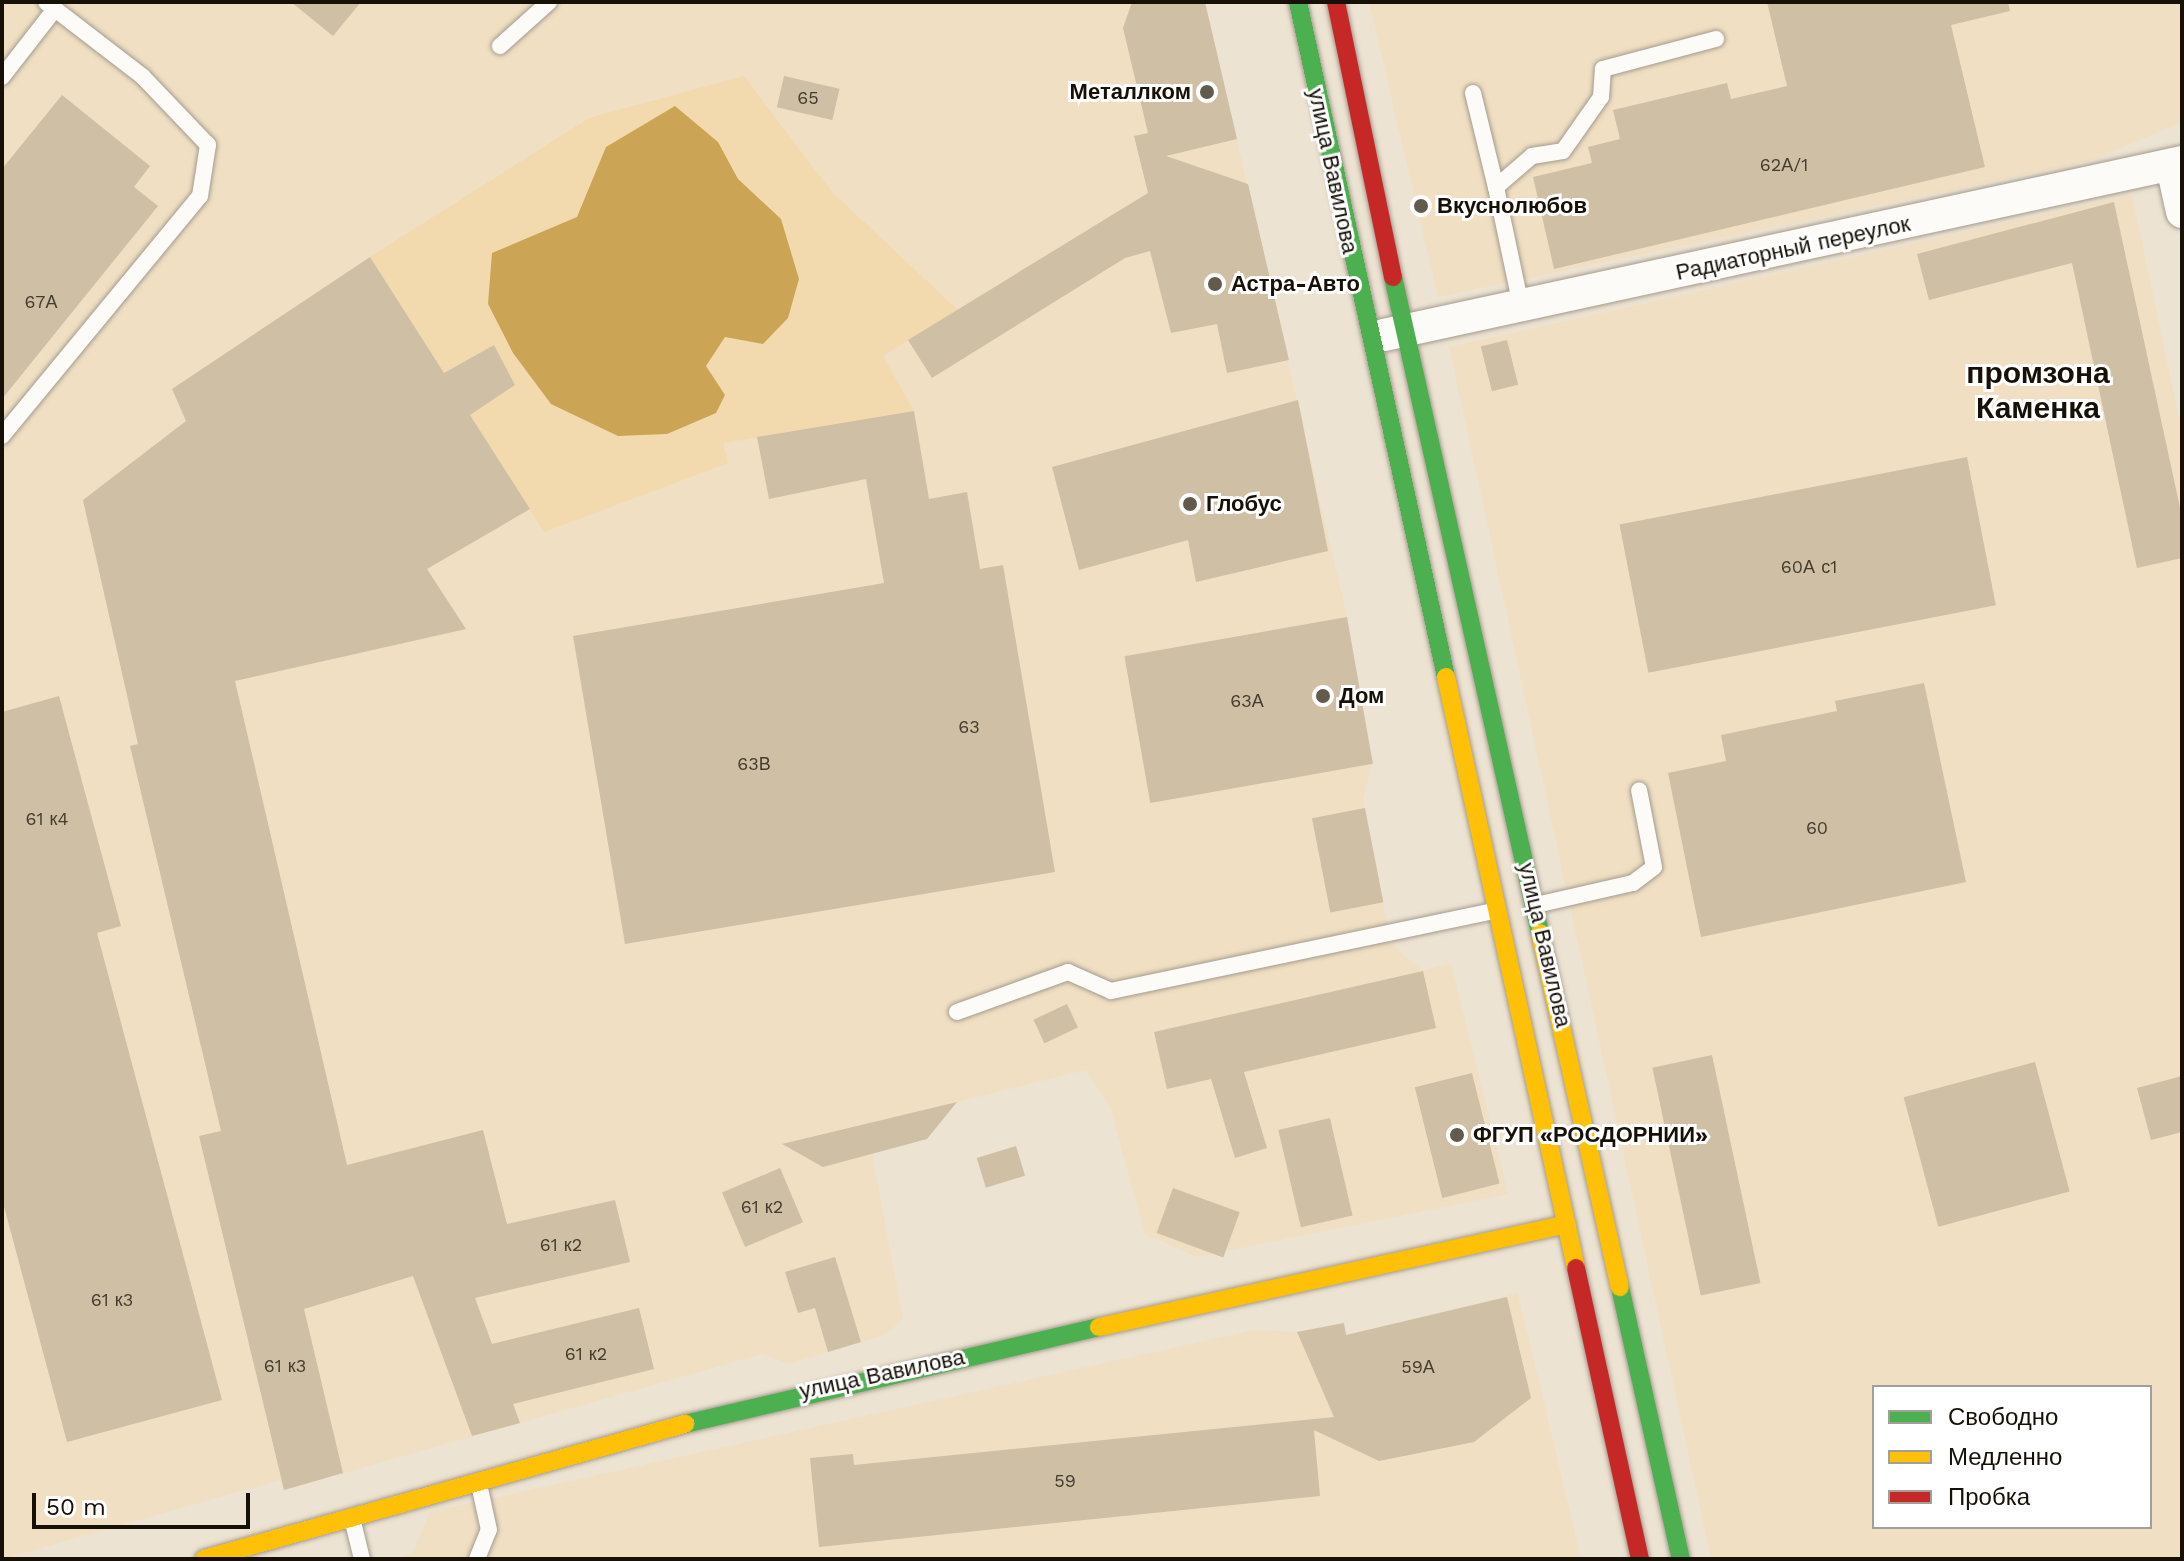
<!DOCTYPE html>
<html>
<head>
<meta charset="utf-8">
<style>
	body { margin:0 }
	#map { position:relative; width:2184px; height:1561px; overflow:hidden; background:#ede3d2; font-family:"Work Sans",sans-serif }
	div>[style] { position:absolute }
	.built>* { inset:0; background:#f0dfc3 }
	.green>* { inset:0; background:#f2d9ae }
	.water>* { inset:0; background:#cba456 }
	.building>* { inset:0; background:#cebfa5; transform-origin:0 0 }
	.roads { filter:drop-shadow(0 0 2px #a49c8f) drop-shadow(0 0 2px #a49c8f) }
	.lane>* { height:16px; margin:-8px; padding:0 8px; transform-origin:8px; border-radius:8px; background:#fcfbf8 }
	.street>* { height:32px; margin:-16px; padding:0 16px; transform-origin:16px; border-radius:16px; background:#fcfbf8 }
	.fast>* { height:18px; margin:-9px; padding:0 9px; transform-origin:9px; border-radius:9px; background:#4caf50 }
	.slow>* { height:18px; margin:-9px; padding:0 9px; transform-origin:9px; border-radius:9px; background:#ffc107 }
	.jam>* { height:18px; margin:-9px; padding:0 9px; transform-origin:9px; border-radius:9px; background:#c62828 }
	.dots>* { width:22px; height:22px; translate:-50% -50%; box-sizing:border-box; border:4px solid #fff; border-radius:50% }
	span { translate:-50% -50%; white-space:nowrap; text-align:center; line-height:1.15; -webkit-text-stroke:6px #fff; paint-order:stroke }
	.number-label { font-size:18px; color:#443c2e }
	.number-label span { -webkit-text-stroke-width:0 }
	.poi-label { font-size:22px; color:#161006; font-weight:700 }
	.right { translate:-100% -50%; text-align:right }
	.left { translate:0 -50%; text-align:left }
	.street-label { font-size:22px; color:#161006 }
	.district-label { font-size:30px; color:#161006; font-weight:700 }
	.frame { position:absolute; inset:0; border:4px solid #161006; pointer-events:none }
	.legend { position:absolute; left:1872px; top:1385px; width:280px; height:144px; box-sizing:border-box; background:#fff; border:2px solid #a29f9b; margin:0; padding:10px 14px; list-style:none; font-size:24px; color:#161006 }
	.legend li { display:flex; align-items:center; gap:16px; height:40px }
	.legend b { width:40px; border:2px solid #a29f9b }
	.scale { position:absolute; left:32px; top:1493px; width:218px; height:36px; box-sizing:border-box; border:4px solid #161006; border-top:0; padding-left:10px; font-size:24px; line-height:28px; white-space:nowrap; color:#161006; -webkit-text-stroke:6px #fff; paint-order:stroke }
</style>
</head>
<body>
<div id="map">
	<div class="built">
		<i style="clip-path:polygon(evenodd,2px 2px,1205px 2px,1347px 617px,1372px 764px,1363px 800px,1391px 944px,1423px 971px,1451px 963px,1508px 1194px,1197px 1257px,1145px 1234px,1110px 1107px,1086px 1070px,957px 1102px,927px 1139px,872px 1154px,903px 1319px,885px 1335px,789px 1364px,762px 1354px,284px 1490px,280px 1480px,2px 1559px,2px 2px,744px 76px,832px 192px,957px 310px,883px 356px,913px 411px,722px 443px,728px 462px,544px 531px,471px 415px,515px 385px,494px 345px,744px 76px)"></i>
		<i style="clip-path:polygon(1369px 2px,2182px 2px,2182px 122px,2089px 161px,1438px 297px)"></i>
		<i style="clip-path:polygon(evenodd,2132px 195px,2182px 433px,2182px 1559px,1711px 1559px,1449px 347px,2132px 195px,1874px 1387px,2150px 1387px,2150px 1527px,1874px 1527px,1874px 1387px)"></i>
		<i style="clip-path:polygon(1518px 1293px,1581px 1559px,391px 1559px,412px 1554px,430px 1512px,1254px 1330px,1297px 1332px,1344px 1323px,1347px 1335px)"></i>
	</div>
	<div class="green">
		<i style="clip-path:polygon(744px 76px,832px 192px,958px 310px,883px 356px,914px 411px,723px 443px,728px 463px,544px 532px,470px 415px,515px 385px,494px 346px,444px 373px,370px 257px,589px 118px)"></i>
	</div>
	<div class="water">
		<i style="clip-path:polygon(675px 106px,718px 142px,738px 179px,781px 219px,799px 279px,788px 318px,763px 344px,725px 337px,706px 366px,725px 395px,716px 413px,667px 434px,618px 436px,551px 404px,513px 353px,488px 304px,492px 253px,577px 217px,606px 147px)"></i>
	</div>
	<div class="building">
		<i style="clip-path:polygon(291px 2px,361px 2px,333px 36px)"></i>
		<i style="clip-path:polygon(1132px 2px,1205px 2px,1237px 139px,1166px 156px,1248px 184px,1289px 360px,1227px 373px,1217px 324px,1171px 333px,1150px 251px,1125px 258px,932px 378px,908px 340px,1148px 193px,1134px 136px,1148px 133px,1123px 28px)"></i>
		<i style="clip-path:polygon(1767px 2px,2008px 2px,2010px 11px,1951px 25px,1985px 167px,1554px 269px,1533px 177px,1592px 163px,1588px 147px,1620px 139px,1613px 110px,1727px 83px,1731px 99px,1787px 86px)"></i>
		<i style="left:784px;top:76px;width:57px;height:32px;rotate:13deg"></i>
		<i style="clip-path:polygon(62px 95px,150px 166px,134px 187px,158px 206px,2px 399px,2px 169px)"></i>
		<i style="clip-path:polygon(2114px 202px,2182px 517px,2182px 558px,2137px 568px,2072px 263px,1929px 300px,1917px 254px)"></i>
		<i style="clip-path:polygon(370px 257px,444px 373px,494px 345px,515px 385px,470px 415px,530px 509px,427px 569px,466px 629px,235px 681px,347px 1165px,483px 1130px,507px 1224px,615px 1200px,630px 1262px,475px 1298px,492px 1344px,639px 1308px,654px 1369px,513px 1404px,520px 1423px,472px 1436px,413px 1276px,304px 1309px,343px 1473px,284px 1490px,199px 1136px,221px 1131px,130px 746px,138px 744px,83px 500px,186px 421px,172px 389px)"></i>
		<i style="left:1507px;top:340px;width:46px;height:27px;rotate:76deg"></i>
		<i style="clip-path:polygon(1298px 400px,1328px 551px,1196px 582px,1188px 540px,1079px 570px,1052px 467px)"></i>
		<i style="clip-path:polygon(914px 411px,929px 499px,967px 492px,980px 569px,1003px 565px,1055px 872px,625px 944px,573px 636px,884px 583px,866px 479px,769px 499px,757px 437px)"></i>
		<i style="left:1967px;top:457px;width:151px;height:354px;rotate:79deg"></i>
		<i style="left:1347px;top:617px;width:149px;height:226px;rotate:80deg"></i>
		<i style="clip-path:polygon(1924px 683px,1966px 882px,1701px 937px,1668px 773px,1726px 761px,1721px 735px,1837px 711px,1835px 701px)"></i>
		<i style="clip-path:polygon(59px 696px,121px 926px,97px 933px,222px 1400px,67px 1442px,2px 1199px,2px 712px)"></i>
		<i style="left:1365px;top:808px;width:96px;height:54px;rotate:79deg"></i>
		<i style="clip-path:polygon(1423px 971px,1436px 1028px,1244px 1072px,1267px 1148px,1235px 1158px,1211px 1079px,1167px 1089px,1154px 1032px)"></i>
		<i style="left:1067px;top:1004px;width:26px;height:37px;rotate:65deg"></i>
		<i style="left:1712px;top:1055px;width:233px;height:61px;rotate:78deg"></i>
		<i style="left:2035px;top:1062px;width:134px;height:136px;rotate:75deg"></i>
		<i style="left:1472px;top:1073px;width:114px;height:59px;rotate:76deg"></i>
		<i style="clip-path:polygon(2182px 1076px,2182px 1132px,2151px 1140px,2137px 1088px)"></i>
		<i style="clip-path:polygon(957px 1102px,927px 1139px,823px 1167px,782px 1144px)"></i>
		<i style="left:1330px;top:1118px;width:100px;height:53px;rotate:77deg"></i>
		<i style="left:1016px;top:1146px;width:31px;height:41px;rotate:73deg"></i>
		<i style="left:780px;top:1168px;width:59px;height:63px;rotate:67deg"></i>
		<i style="left:1173px;top:1188px;width:71px;height:48px;rotate:20deg"></i>
		<i style="clip-path:polygon(835px 1257px,861px 1342px,828px 1352px,815px 1308px,798px 1313px,785px 1272px)"></i>
		<i style="clip-path:polygon(1507px 1297px,1531px 1398px,1474px 1442px,1379px 1461px,1314px 1430px,1320px 1496px,819px 1547px,810px 1458px,853px 1454px,854px 1465px,1334px 1417px,1297px 1332px,1344px 1323px,1346px 1335px)"></i>
	</div>
	<div class="roads">
		<div class="lane">
			<i style="left:500px;top:46px;width:66px;rotate:-41.9deg"></i>
			<i style="left:2px;top:77px;width:86px;rotate:-52.1deg"></i>
			<i style="left:1473px;top:93px;width:97px;rotate:76.3deg"></i>
			<i style="left:1521px;top:306px;width:122px;rotate:-101.9deg"></i>
			<i style="left:1496px;top:187px;width:48px;rotate:-40.7deg"></i>
			<i style="left:1532px;top:156px;width:31px;rotate:-9deg"></i>
			<i style="left:1563px;top:151px;width:66px;rotate:-54.9deg"></i>
			<i style="left:1601px;top:97px;width:28px;rotate:-86deg"></i>
			<i style="left:1603px;top:69px;width:117px;rotate:-14.9deg"></i>
			<i style="left:2px;top:436px;width:311px;rotate:-50.5deg"></i>
			<i style="left:200px;top:196px;width:52px;rotate:-81.1deg"></i>
			<i style="left:208px;top:145px;width:95px;rotate:-133.7deg"></i>
			<i style="left:142px;top:76px;width:121px;rotate:-142.4deg"></i>
			<i style="left:1536px;top:905px;width:99px;rotate:-12.8deg"></i>
			<i style="left:1633px;top:883px;width:26px;rotate:-37deg"></i>
			<i style="left:1654px;top:867px;width:78px;rotate:-101deg"></i>
			<i style="left:957px;top:1012px;width:118px;rotate:-19.8deg"></i>
			<i style="left:1068px;top:972px;width:47px;rotate:23.8deg"></i>
			<i style="left:1111px;top:991px;width:392px;rotate:-11.8deg"></i>
			<i style="left:352px;top:1518px;width:42px;rotate:76.3deg"></i>
			<i style="left:477px;top:1559px;width:31px;rotate:-68deg"></i>
			<i style="left:489px;top:1530px;width:47px;rotate:-102.3deg"></i>
		</div>
		<div class="street">
			<i style="left:2172px;top:166px;width:47px;rotate:77.7deg"></i>
			<i style="left:1384px;top:335px;width:817px;rotate:-12.23deg"></i>
		</div>
		<div class="fast">
			<i style="left:1298px;top:2px;width:691px;rotate:77.63deg"></i>
			<i style="left:1393px;top:277px;width:672px;rotate:77.37deg"></i>
			<i style="left:1620px;top:1287px;width:279px;rotate:77.4deg"></i>
			<i style="left:685px;top:1424px;width:425px;rotate:-13.2deg"></i>
		</div>
		<div class="slow">
			<i style="left:1446px;top:677px;width:605px;rotate:77.59deg"></i>
			<i style="left:1540px;top:933px;width:363px;rotate:77.3deg"></i>
			<i style="left:1099px;top:1327px;width:479px;rotate:-12.4deg"></i>
			<i style="left:204px;top:1559px;width:500px;rotate:-15.7deg"></i>
		</div>
		<div class="jam">
			<i style="left:1336px;top:2px;width:281px;rotate:78.3deg"></i>
			<i style="left:1576px;top:1268px;width:298px;rotate:77.6deg"></i>
		</div>
	</div>
	<div class="dots">
		<i style="left:1207px;top:92px;background:#615a4d"></i>
		<i style="left:1421px;top:206px;background:#615a4d"></i>
		<i style="left:1215px;top:284px;background:#615a4d"></i>
		<i style="left:1190px;top:504px;background:#615a4d"></i>
		<i style="left:1323px;top:696px;background:#615a4d"></i>
		<i style="left:1457px;top:1135px;background:#615a4d"></i>
	</div>
	<div class="number-label">
		<span style="left:808px;top:98px">65</span>
		<span style="left:1784px;top:165px">62А/1</span>
		<span style="left:41px;top:302px">67А</span>
		<span style="left:1809px;top:567px">60А с1</span>
		<span style="left:1247px;top:701px">63А</span>
		<span style="left:969px;top:727px">63</span>
		<span style="left:754px;top:764px">63В</span>
		<span style="left:47px;top:819px">61 к4</span>
		<span style="left:1817px;top:828px">60</span>
		<span style="left:762px;top:1207px">61 к2</span>
		<span style="left:561px;top:1245px">61 к2</span>
		<span style="left:112px;top:1300px">61 к3</span>
		<span style="left:586px;top:1354px">61 к2</span>
		<span style="left:285px;top:1366px">61 к3</span>
		<span style="left:1418px;top:1367px">59А</span>
		<span style="left:1065px;top:1481px">59</span>
	</div>
	<div class="poi-label">
		<span class="right" style="left:1191px;top:92px">Металлком</span>
		<span class="left" style="left:1437px;top:206px">Вкуснолюбов</span>
		<span class="left" style="left:1231px;top:284px">Астра-Авто</span>
		<span class="left" style="left:1206px;top:504px">Глобус</span>
		<span class="left" style="left:1339px;top:696px">Дом</span>
		<span class="left" style="left:1473px;top:1135px">ФГУП «РОСДОРНИИ»</span>
	</div>
	<div class="street-label">
		<span style="left:1333px;top:171px;rotate:78deg">улица Вавилова</span>
		<span style="left:1793px;top:248px;rotate:-12deg">Радиаторный переулок</span>
		<span style="left:1545px;top:945px;rotate:77deg">улица Вавилова</span>
		<span style="left:882px;top:1374px;rotate:-12deg">улица Вавилова</span>
	</div>
	<div class="district-label">
		<span style="left:2038px;top:390px">промзона<br>Каменка</span>
	</div>
	<div class="frame"></div>
	<ul class="legend">
	<li><b style="height:10px;background:#4caf50"></b>Свободно</li>
	<li><b style="height:10px;background:#ffc107"></b>Медленно</li>
	<li><b style="height:10px;background:#c62828"></b>Пробка</li>
	</ul>
	<div class="scale">50 m</div>
</div>
</body>
</html>
